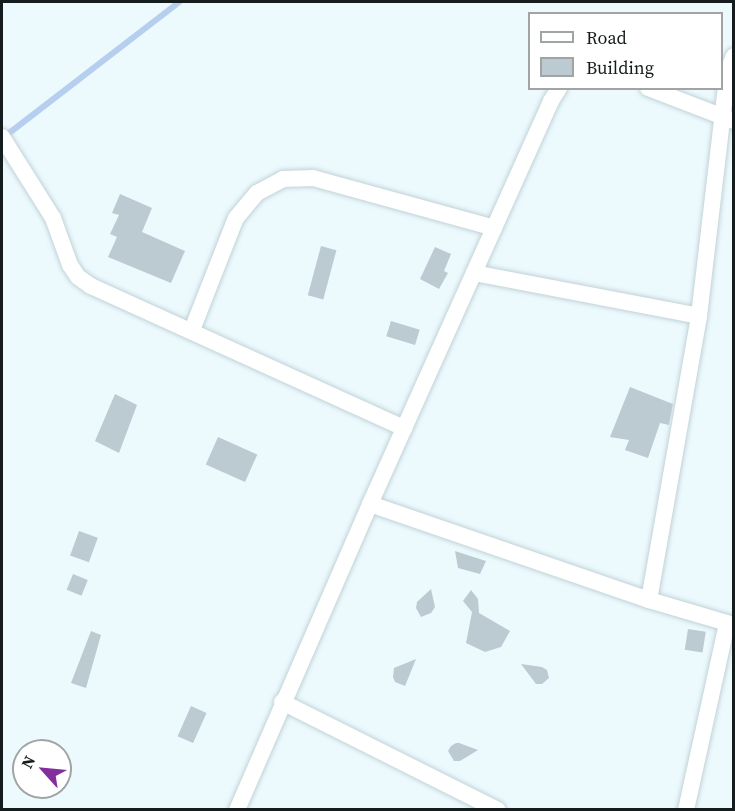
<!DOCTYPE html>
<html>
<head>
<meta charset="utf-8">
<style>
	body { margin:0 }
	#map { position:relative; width:735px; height:811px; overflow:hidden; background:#ecfafe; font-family:"Source Serif 4",serif }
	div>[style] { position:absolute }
	.stream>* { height:6px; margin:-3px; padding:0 3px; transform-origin:3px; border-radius:3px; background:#b7cfef }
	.building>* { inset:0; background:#bccad2; transform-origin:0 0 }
	.roads { filter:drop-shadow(0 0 2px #c1d2d6) drop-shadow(0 0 2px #c1d2d6) }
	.minor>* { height:16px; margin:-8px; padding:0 8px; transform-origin:8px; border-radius:8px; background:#fff }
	span { translate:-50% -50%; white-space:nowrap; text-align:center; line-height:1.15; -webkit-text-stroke:4.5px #fff; paint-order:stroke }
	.frame { position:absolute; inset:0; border:3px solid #151c1d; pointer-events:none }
	.legend { position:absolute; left:528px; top:12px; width:195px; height:78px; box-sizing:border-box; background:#fff; border:2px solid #a1a4a5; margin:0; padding:8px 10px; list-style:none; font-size:18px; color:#151c1d }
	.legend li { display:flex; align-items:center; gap:12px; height:30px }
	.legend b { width:30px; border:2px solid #a1a4a5 }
	.north { position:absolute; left:12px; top:739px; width:60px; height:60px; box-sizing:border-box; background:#fff; border:2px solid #a1a4a5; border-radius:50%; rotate:297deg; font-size:16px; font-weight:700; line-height:24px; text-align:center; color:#151c1d }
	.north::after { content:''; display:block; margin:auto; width:21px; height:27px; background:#832e9c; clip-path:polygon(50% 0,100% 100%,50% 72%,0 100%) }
</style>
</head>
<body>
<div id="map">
	<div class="stream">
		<i style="left:4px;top:137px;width:221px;rotate:-37.6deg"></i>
	</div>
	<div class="building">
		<i style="clip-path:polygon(120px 194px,152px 208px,142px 232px,185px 251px,171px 283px,108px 257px,117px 237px,110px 234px,119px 215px,112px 213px)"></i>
		<i style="left:321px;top:246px;width:16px;height:51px;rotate:15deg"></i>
		<i style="clip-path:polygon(435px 247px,451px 254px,444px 271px,448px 273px,439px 289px,420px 279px)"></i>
		<i style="left:391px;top:321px;width:30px;height:16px;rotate:17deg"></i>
		<i style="clip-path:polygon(630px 387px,673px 404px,669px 425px,660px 423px,648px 458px,625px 450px,629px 440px,610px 437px)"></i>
		<i style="clip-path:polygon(115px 394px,137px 405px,119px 453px,95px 441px)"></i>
		<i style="left:218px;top:437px;width:43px;height:30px;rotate:24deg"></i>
		<i style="left:79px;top:531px;width:20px;height:26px;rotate:20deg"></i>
		<i style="clip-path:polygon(455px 551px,486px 561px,480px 574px,458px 568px)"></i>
		<i style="left:73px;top:574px;width:16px;height:17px;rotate:22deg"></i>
		<i style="clip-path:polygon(431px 589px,435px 607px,431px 613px,421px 617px,416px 608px,417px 602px)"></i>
		<i style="clip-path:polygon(471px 590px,478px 599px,479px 613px,510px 631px,501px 647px,485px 652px,466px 643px,472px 612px,463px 601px)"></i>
		<i style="left:688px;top:629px;width:18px;height:21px;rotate:9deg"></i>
		<i style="clip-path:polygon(91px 631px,101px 635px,86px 688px,71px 683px)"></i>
		<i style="clip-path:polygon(416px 659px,405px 686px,395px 682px,393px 677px,394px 668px)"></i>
		<i style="clip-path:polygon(521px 664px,542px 667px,547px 670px,549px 678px,542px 684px,536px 684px)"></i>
		<i style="left:191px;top:706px;width:17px;height:33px;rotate:24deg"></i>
		<i style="clip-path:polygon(456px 743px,459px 743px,478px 750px,460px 761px,454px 761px,448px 751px,451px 746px)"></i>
	</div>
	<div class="roads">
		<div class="minor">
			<i style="left:648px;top:88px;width:92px;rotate:21deg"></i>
			<i style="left:2px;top:137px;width:96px;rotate:57.8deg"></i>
			<i style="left:53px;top:218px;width:50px;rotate:70.1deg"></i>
			<i style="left:70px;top:265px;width:14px;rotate:56deg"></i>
			<i style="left:78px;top:277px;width:16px;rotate:35deg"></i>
			<i style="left:91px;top:286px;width:344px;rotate:24.4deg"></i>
			<i style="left:474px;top:273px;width:229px;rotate:10.8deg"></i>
			<i style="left:192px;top:330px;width:120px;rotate:-68.6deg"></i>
			<i style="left:236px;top:218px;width:33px;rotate:-50deg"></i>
			<i style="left:257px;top:193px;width:30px;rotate:-28deg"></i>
			<i style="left:283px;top:179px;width:30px;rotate:-2deg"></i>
			<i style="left:313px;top:178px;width:188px;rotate:15.4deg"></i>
			<i style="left:370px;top:504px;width:295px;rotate:19deg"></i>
			<i style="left:649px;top:600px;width:89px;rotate:16.4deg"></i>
			<i style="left:649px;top:600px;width:288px;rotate:-80deg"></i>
			<i style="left:699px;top:316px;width:248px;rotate:-83.3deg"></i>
			<i style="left:728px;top:70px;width:15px;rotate:-67deg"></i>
			<i style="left:282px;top:702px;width:241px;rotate:26.6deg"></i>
			<i style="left:237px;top:810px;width:334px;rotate:-66.5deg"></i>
			<i style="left:370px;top:504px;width:442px;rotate:-65.8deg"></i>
			<i style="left:551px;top:101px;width:15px;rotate:-58deg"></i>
			<i style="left:686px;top:810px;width:191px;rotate:-77.6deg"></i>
		</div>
	</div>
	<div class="frame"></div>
	<ul class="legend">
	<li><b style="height:8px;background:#fff"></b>Road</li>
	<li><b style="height:16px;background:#bccad2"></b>Building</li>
	</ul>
	<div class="north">N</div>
</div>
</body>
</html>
